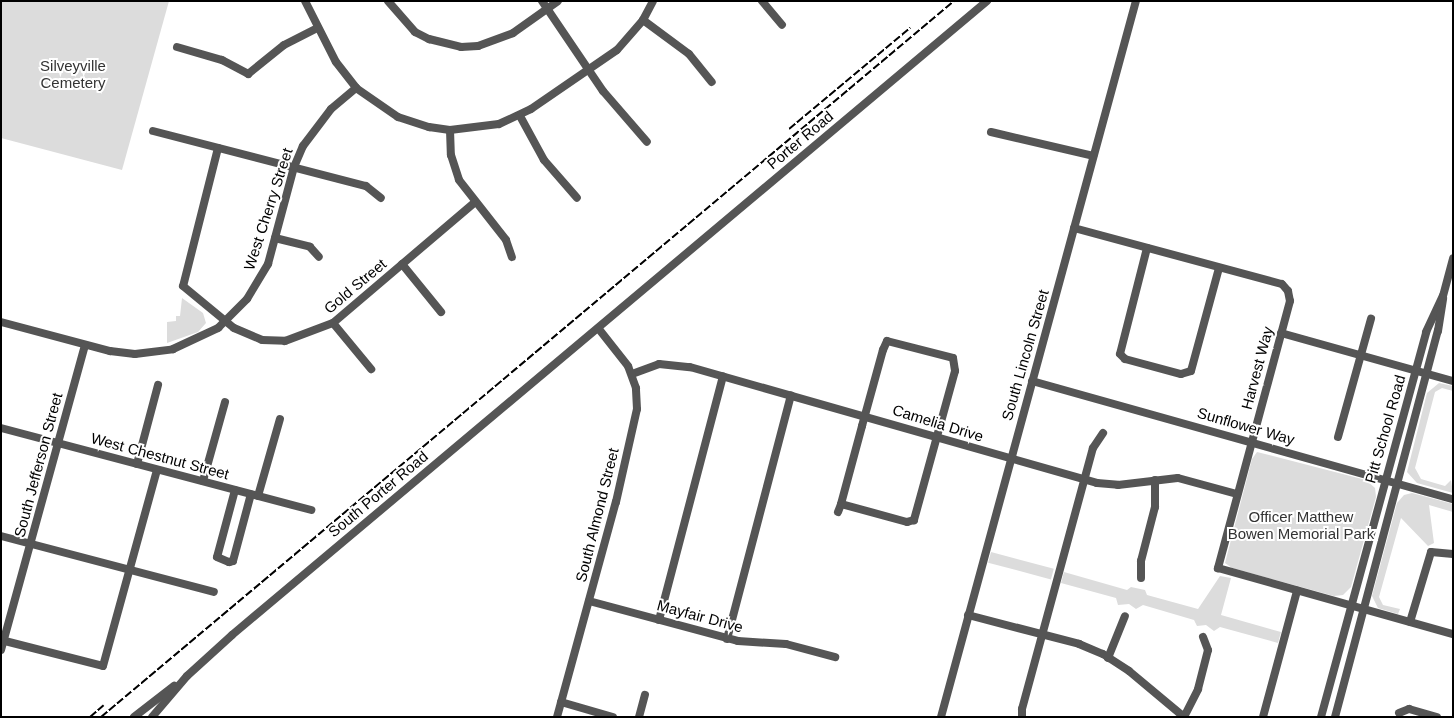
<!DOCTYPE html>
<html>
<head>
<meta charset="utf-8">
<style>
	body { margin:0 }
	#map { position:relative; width:1454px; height:718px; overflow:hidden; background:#fff; font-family:Arial,sans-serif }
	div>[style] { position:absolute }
	.green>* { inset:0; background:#dcdcdc; transform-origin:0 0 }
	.minor>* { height:8px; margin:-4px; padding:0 4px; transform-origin:4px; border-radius:4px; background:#555 }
	.rail>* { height:2px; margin-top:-1px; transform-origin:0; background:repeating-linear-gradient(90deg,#000 0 8px,transparent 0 10.5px) }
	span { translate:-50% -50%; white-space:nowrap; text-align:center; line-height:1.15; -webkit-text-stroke:4px #fff; paint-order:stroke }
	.park-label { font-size:15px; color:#333 }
	.street-label { font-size:15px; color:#000 }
	.frame { position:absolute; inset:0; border:2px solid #000; pointer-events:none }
</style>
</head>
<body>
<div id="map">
	<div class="green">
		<i style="clip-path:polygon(1px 1px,169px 1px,122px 170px,1px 138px)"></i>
		<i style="clip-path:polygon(182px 298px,203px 313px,206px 323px,198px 332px,167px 343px,167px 322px,176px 321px,176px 316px,180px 316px)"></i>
		<i style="clip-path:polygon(1439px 383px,1453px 386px,1453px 391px,1442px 388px,1435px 392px,1415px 468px,1421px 479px,1445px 486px,1451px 480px,1453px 493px,1417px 483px,1407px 472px,1427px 393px)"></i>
		<i style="clip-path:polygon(1257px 452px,1366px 480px,1375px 488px,1376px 497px,1351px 587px,1343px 595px,1334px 596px,1232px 568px,1225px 563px,1252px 459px)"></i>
		<i style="clip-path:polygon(1412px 493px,1453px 504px,1453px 512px,1429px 505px,1434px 543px,1428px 546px,1401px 518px,1379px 597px,1383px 605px,1400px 609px,1398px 614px,1378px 608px,1372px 596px,1397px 503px,1404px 495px)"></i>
		<i style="left:991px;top:552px;width:65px;height:11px;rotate:15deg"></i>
		<i style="clip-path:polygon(1064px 572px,1127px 590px,1131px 587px,1145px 590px,1147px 595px,1198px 609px,1220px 576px,1231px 578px,1221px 615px,1281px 632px,1278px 643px,1220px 627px,1214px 631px,1206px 625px,1197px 626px,1194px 620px,1143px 605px,1136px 609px,1129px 604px,1118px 605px,1116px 598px,1061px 583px)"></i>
	</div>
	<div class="minor">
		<i style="left:305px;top:1px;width:68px;rotate:63.1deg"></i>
		<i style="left:336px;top:62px;width:33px;rotate:52deg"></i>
		<i style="left:356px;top:88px;width:51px;rotate:34.6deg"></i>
		<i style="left:398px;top:117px;width:33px;rotate:18deg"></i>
		<i style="left:429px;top:127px;width:21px;rotate:8deg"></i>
		<i style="left:450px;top:130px;width:49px;rotate:-7deg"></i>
		<i style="left:499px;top:124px;width:35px;rotate:-25deg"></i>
		<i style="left:531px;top:109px;width:104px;rotate:-34.5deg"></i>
		<i style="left:617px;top:50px;width:40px;rotate:-49deg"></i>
		<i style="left:643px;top:20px;width:21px;rotate:-62deg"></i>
		<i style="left:388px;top:1px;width:41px;rotate:48.9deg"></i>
		<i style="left:415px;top:32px;width:16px;rotate:27deg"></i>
		<i style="left:429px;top:39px;width:33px;rotate:14deg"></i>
		<i style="left:461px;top:47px;width:17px;rotate:-3deg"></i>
		<i style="left:478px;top:46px;width:37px;rotate:-20deg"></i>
		<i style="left:513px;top:33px;width:55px;rotate:-35.4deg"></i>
		<i style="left:542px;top:1px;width:109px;rotate:55.9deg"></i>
		<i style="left:603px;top:91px;width:67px;rotate:49.2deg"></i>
		<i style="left:762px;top:1px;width:31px;rotate:50deg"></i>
		<i style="left:643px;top:20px;width:57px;rotate:36.5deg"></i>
		<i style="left:689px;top:54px;width:36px;rotate:51deg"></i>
		<i style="left:177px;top:47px;width:47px;rotate:16.1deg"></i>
		<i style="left:222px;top:60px;width:30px;rotate:28deg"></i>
		<i style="left:248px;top:74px;width:46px;rotate:-38.9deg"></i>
		<i style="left:284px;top:45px;width:38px;rotate:-27deg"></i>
		<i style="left:520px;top:116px;width:50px;rotate:61.4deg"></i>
		<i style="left:544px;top:160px;width:50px;rotate:49deg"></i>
		<i style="left:450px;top:130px;width:25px;rotate:88deg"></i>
		<i style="left:451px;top:155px;width:26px;rotate:72deg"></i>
		<i style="left:459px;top:180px;width:76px;rotate:51.9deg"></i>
		<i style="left:506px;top:240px;width:18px;rotate:71deg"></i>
		<i style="left:153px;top:131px;width:220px;rotate:14.5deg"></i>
		<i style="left:366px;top:186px;width:19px;rotate:39deg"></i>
		<i style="left:991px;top:132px;width:105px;rotate:13.2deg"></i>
		<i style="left:218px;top:148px;width:142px;rotate:104.2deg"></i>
		<i style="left:183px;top:286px;width:66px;rotate:39.5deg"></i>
		<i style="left:234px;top:328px;width:30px;rotate:23deg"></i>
		<i style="left:262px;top:340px;width:23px;rotate:2deg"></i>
		<i style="left:285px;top:341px;width:51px;rotate:-20.6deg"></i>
		<i style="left:333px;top:323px;width:185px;rotate:-40.4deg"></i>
		<i style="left:1074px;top:228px;width:215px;rotate:15.1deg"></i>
		<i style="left:1282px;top:284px;width:9px;rotate:49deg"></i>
		<i style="left:1288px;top:291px;width:10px;rotate:79deg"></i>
		<i style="left:1290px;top:301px;width:277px;rotate:105.1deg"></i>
		<i style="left:1218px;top:568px;width:244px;rotate:15.7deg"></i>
		<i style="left:275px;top:238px;width:36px;rotate:14deg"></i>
		<i style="left:310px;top:247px;width:13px;rotate:48deg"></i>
		<i style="left:1147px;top:248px;width:109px;rotate:104.3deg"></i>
		<i style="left:1120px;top:354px;width:7px;rotate:45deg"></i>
		<i style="left:1125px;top:359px;width:58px;rotate:15deg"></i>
		<i style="left:1181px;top:374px;width:10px;rotate:-17deg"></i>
		<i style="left:1191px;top:371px;width:107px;rotate:-74.8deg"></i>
		<i style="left:402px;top:264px;width:62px;rotate:50.9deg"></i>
		<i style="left:1px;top:322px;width:113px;rotate:14.9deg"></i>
		<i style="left:110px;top:351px;width:25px;rotate:7deg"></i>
		<i style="left:135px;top:354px;width:38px;rotate:-7deg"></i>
		<i style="left:173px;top:349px;width:50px;rotate:-25deg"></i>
		<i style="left:218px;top:328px;width:41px;rotate:-45deg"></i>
		<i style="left:247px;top:299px;width:41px;rotate:-59deg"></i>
		<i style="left:268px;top:264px;width:100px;rotate:-75deg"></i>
		<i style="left:294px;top:167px;width:23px;rotate:-67deg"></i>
		<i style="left:303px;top:146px;width:46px;rotate:-52.9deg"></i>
		<i style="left:331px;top:109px;width:33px;rotate:-40deg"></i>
		<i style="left:333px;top:323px;width:60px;rotate:50.4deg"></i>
		<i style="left:1281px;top:333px;width:179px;rotate:15.6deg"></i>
		<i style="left:632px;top:374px;width:29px;rotate:-20deg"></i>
		<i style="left:659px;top:364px;width:31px;rotate:6deg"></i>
		<i style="left:690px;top:367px;width:423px;rotate:15.9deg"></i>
		<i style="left:1097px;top:483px;width:21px;rotate:5deg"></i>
		<i style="left:1118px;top:485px;width:60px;rotate:-6.7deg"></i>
		<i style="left:1178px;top:478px;width:61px;rotate:15.2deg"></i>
		<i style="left:1032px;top:381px;width:437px;rotate:15.7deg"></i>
		<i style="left:1px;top:428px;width:321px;rotate:14.8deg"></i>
		<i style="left:1338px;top:437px;width:123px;rotate:-74.4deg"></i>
		<i style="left:137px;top:464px;width:82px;rotate:-75.1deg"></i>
		<i style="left:203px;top:481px;width:82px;rotate:-74.4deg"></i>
		<i style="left:235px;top:490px;width:69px;rotate:105deg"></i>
		<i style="left:217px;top:557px;width:13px;rotate:23deg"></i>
		<i style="left:229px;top:562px;width:4px;rotate:-14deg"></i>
		<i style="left:233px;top:561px;width:69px;rotate:-75deg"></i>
		<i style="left:258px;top:496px;width:80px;rotate:-74.1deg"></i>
		<i style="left:838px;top:512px;width:9px;rotate:-69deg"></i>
		<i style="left:841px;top:504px;width:81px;rotate:-74.9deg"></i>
		<i style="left:862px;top:426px;width:79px;rotate:-74.6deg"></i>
		<i style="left:883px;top:350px;width:10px;rotate:-66deg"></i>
		<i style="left:887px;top:341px;width:68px;rotate:14.4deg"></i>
		<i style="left:953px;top:358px;width:13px;rotate:81deg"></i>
		<i style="left:955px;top:371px;width:155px;rotate:105.4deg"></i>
		<i style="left:914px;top:520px;width:7px;rotate:164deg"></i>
		<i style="left:907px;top:522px;width:68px;rotate:-164.7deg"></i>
		<i style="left:1px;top:536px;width:220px;rotate:14.7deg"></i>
		<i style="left:1141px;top:578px;width:17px;rotate:-90deg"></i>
		<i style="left:1141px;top:561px;width:56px;rotate:-75.5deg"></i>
		<i style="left:1155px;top:507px;width:27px;rotate:-90deg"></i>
		<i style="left:589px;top:601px;width:154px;rotate:15deg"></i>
		<i style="left:738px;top:641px;width:48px;rotate:3.6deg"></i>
		<i style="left:786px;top:644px;width:51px;rotate:14.9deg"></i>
		<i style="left:968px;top:615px;width:115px;rotate:14.6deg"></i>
		<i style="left:1079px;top:644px;width:26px;rotate:23deg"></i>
		<i style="left:1103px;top:654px;width:31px;rotate:33deg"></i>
		<i style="left:1129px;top:671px;width:72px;rotate:39.9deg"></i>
		<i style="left:659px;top:620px;width:252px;rotate:-75.3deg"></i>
		<i style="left:1410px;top:622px;width:73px;rotate:-73.3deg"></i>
		<i style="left:1431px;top:552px;width:22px;rotate:5deg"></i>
		<i style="left:727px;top:639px;width:252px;rotate:-75.3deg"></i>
		<i style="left:1px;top:640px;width:105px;rotate:14.3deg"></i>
		<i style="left:103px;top:666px;width:203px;rotate:-74.6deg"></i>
		<i style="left:1px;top:650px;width:316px;rotate:-74.6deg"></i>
		<i style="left:1108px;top:658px;width:45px;rotate:-68deg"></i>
		<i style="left:561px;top:702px;width:54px;rotate:16.1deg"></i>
		<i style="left:1399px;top:713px;width:11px;rotate:-22deg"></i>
		<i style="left:1409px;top:709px;width:29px;rotate:16deg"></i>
		<i style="left:134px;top:717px;width:51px;rotate:-37.8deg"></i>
		<i style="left:152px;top:717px;width:54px;rotate:-49.5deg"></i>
		<i style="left:187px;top:676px;width:61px;rotate:-42.3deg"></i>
		<i style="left:232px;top:635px;width:986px;rotate:-40.02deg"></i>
		<i style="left:557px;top:717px;width:223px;rotate:-74.7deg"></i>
		<i style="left:616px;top:502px;width:95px;rotate:-77.3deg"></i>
		<i style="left:637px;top:409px;width:21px;rotate:-93deg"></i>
		<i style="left:636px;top:388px;width:23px;rotate:-110deg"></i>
		<i style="left:628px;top:366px;width:48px;rotate:-128.3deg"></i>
		<i style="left:639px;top:717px;width:23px;rotate:-75deg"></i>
		<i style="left:941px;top:717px;width:742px;rotate:-74.77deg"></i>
		<i style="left:1022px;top:717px;width:8px;rotate:-90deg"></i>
		<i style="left:1022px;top:709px;width:270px;rotate:-74.8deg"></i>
		<i style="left:1093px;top:448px;width:18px;rotate:-56deg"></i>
		<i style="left:1184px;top:717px;width:31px;rotate:-63deg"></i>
		<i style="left:1198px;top:689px;width:40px;rotate:-75.6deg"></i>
		<i style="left:1208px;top:650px;width:14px;rotate:-111deg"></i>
		<i style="left:1263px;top:717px;width:131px;rotate:-74.9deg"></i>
		<i style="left:1321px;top:717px;width:399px;rotate:-74.7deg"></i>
		<i style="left:1426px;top:332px;width:40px;rotate:-65deg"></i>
		<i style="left:1443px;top:296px;width:39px;rotate:-75deg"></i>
		<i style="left:1335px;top:717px;width:400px;rotate:-75.1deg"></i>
		<i style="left:1438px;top:331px;width:33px;rotate:-81deg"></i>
	</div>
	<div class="rail">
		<i style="left:789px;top:129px;width:158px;rotate:-39.9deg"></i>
		<i style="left:90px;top:717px;width:18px;rotate:-41deg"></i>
		<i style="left:101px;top:717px;width:1114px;rotate:-40.01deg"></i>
	</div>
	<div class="park-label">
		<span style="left:73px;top:74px">Silveyville<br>Cemetery</span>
		<span style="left:1301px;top:525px">Officer Matthew<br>Bowen Memorial Park</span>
	</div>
	<div class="street-label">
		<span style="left:800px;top:140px;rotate:-40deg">Porter Road</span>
		<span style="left:268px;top:209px;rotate:-72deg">West Cherry Street</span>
		<span style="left:355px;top:286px;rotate:-40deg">Gold Street</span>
		<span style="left:1025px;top:355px;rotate:-74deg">South Lincoln Street</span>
		<span style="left:1257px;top:368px;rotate:-75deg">Harvest Way</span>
		<span style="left:938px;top:423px;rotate:17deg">Camelia Drive</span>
		<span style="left:1246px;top:426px;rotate:16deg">Sunflower Way</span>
		<span style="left:1385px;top:429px;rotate:-74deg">Pitt School Road</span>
		<span style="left:160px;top:456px;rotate:15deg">West Chestnut Street</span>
		<span style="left:38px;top:465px;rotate:-75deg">South Jefferson Street</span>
		<span style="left:378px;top:494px;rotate:-40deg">South Porter Road</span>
		<span style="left:597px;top:515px;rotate:-76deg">South Almond Street</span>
		<span style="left:700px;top:616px;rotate:15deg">Mayfair Drive</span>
	</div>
	<div class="frame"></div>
</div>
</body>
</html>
